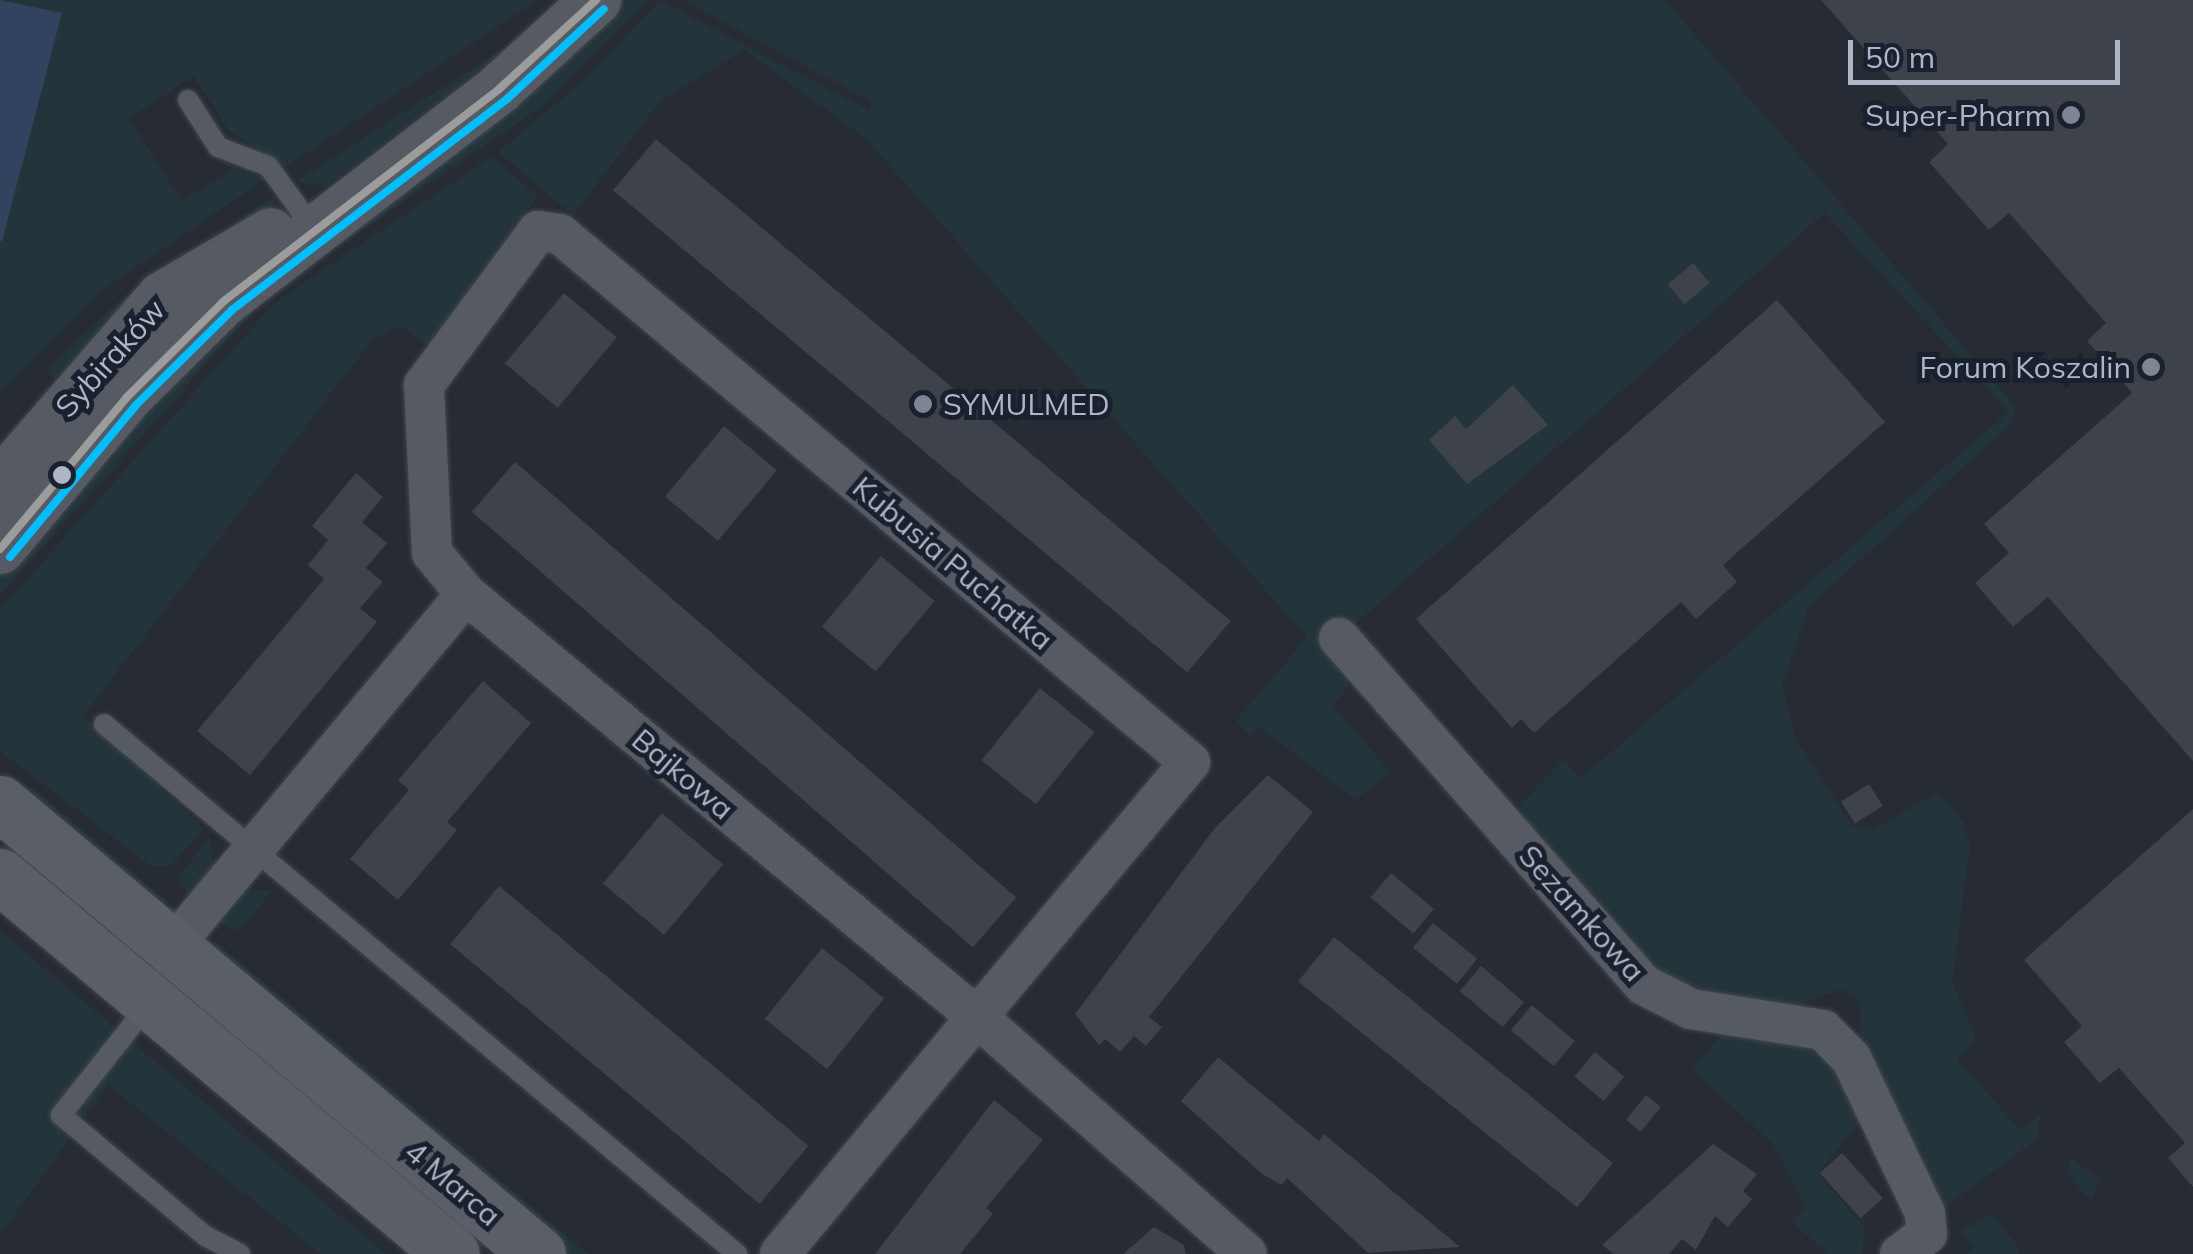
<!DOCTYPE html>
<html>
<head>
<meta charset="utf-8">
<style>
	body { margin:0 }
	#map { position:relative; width:2193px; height:1254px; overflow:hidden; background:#262b34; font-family:Mulish,sans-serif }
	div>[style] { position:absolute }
	.green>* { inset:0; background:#23353a; transform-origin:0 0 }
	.water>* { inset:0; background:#31435f }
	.building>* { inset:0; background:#3e424a; transform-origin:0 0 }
	.roads { filter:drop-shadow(0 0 2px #42464d) drop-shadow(0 0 2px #42464d) }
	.service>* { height:20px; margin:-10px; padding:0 10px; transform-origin:10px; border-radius:10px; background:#565a62 }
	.minor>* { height:40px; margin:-20px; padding:0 20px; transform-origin:20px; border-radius:20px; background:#565a62 }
	.tertiary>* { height:50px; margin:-25px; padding:0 25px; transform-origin:25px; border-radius:25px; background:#565a62 }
	.secondary>* { height:55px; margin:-27.5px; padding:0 27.5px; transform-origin:27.5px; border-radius:27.5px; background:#595e67 }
	.bus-1>* { height:8px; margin:-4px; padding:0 4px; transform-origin:4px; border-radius:4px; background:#9c9c9c }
	.bus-2>* { height:8px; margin:-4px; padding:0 4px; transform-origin:4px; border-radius:4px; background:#00bfff }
	.dots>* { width:28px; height:28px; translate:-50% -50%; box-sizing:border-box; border:5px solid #19212f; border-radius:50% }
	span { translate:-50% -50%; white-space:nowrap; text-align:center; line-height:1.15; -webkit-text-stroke:10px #19212f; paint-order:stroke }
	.poi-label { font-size:30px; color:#aeb7c7 }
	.right { translate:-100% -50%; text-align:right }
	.left { translate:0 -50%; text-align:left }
	.street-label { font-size:30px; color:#aeb7c7 }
	.scale { position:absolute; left:1848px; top:40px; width:272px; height:45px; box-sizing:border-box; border:5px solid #aeb7c7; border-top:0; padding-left:12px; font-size:30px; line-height:35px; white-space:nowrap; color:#aeb7c7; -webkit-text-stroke:8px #19212f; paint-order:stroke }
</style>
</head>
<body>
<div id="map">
	<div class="green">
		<i style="clip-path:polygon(0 0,538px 0,285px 167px,228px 130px,194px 76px,129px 118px,182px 201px,234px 169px,265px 179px,101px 291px,0 393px)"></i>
		<i style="clip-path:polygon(624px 0,648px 0,542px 106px,267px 296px,0 596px,0 568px,184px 355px,567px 58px)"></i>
		<i style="clip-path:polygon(660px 0,870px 111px,872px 102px,683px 0,1665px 0,2015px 406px,2013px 422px,1808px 607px,1782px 685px,1795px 738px,1853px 826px,1874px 830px,1938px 792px,1963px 821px,1970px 846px,1952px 982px,1976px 1040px,1957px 1059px,2020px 1130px,2041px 1113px,2036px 1140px,1946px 1206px,1860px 1045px,1859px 999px,1842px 989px,1799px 1004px,1710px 1004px,1668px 990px,1524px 835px,1520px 805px,1563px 760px,1581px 778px,2009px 412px,1825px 213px,1339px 638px,1356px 676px,1333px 706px,1390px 771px,1356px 800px,1259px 727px,1250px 736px,1236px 721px,1307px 637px,866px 139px,745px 50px,662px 99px,573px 215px,498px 152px,588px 77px)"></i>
		<i style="clip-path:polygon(539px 25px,325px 187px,297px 181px,496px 53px)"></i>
		<i style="clip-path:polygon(491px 157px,538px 196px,427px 346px,400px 326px,372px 340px,83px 716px,204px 829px,171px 866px,152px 867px,0 751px,0 610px,274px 303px)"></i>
		<i style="clip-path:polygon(274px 196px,273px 213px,59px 382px,46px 371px,113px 306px)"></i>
		<i style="clip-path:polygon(0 770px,40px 794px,170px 904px,156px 903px)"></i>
		<i style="clip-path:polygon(210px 837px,213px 869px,189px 898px,178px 877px)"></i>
		<i style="clip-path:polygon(273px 890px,239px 931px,216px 921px,239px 892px)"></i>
		<i style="clip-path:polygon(0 931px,126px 1037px,386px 1254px,321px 1254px,108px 1085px,0 1235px)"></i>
		<i style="left:215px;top:941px;width:488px;height:30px;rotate:40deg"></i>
		<i style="clip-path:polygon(1728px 1026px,1792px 1038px,1841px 1069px,1860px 1122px,1818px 1173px,1865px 1229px,1862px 1254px,1827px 1254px,1791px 1221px,1806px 1209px,1773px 1144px,1693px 1070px)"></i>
		<i style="clip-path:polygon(2072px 1158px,2100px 1180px,2091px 1201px,2066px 1173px)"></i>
		<i style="clip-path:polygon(1991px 1213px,2019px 1248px,2017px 1254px,1966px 1254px,1974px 1248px,1961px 1231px)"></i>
	</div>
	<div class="water">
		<i style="clip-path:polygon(0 0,62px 13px,2px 241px,0 241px)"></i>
	</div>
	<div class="building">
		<i style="clip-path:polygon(1821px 0,2193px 0,2193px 761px,2048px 597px,2013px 627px,1975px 583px,2009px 553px,1984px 524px,2132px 393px,2087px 341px,2106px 323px,2009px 213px,1989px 230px,1929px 162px,1948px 144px)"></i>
		<i style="left:656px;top:139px;width:750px;height:67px;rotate:40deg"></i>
		<i style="left:1693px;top:263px;width:26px;height:33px;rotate:50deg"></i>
		<i style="left:564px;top:293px;width:69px;height:92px;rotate:40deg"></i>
		<i style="clip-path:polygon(1777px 300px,1885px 422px,1723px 565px,1737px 582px,1696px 619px,1681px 602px,1534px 733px,1521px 719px,1512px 728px,1416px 619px)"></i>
		<i style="clip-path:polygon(1513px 385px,1548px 425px,1467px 484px,1429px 440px,1455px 416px,1466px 429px)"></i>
		<i style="left:724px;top:426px;width:69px;height:92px;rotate:40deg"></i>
		<i style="left:515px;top:462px;width:664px;height:66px;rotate:41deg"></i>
		<i style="clip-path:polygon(356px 473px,383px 497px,362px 522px,387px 543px,366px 568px,383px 582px,360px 608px,377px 622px,250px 775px,197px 731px,324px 579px,308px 565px,328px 540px,312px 526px)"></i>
		<i style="left:881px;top:556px;width:70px;height:92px;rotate:40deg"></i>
		<i style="clip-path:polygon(483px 681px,531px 723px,447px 822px,457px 830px,398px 900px,350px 859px,409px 790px,398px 780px)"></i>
		<i style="left:1040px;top:688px;width:70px;height:93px;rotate:39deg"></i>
		<i style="clip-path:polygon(1268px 775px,1313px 812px,1149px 1017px,1162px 1027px,1146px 1046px,1134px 1036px,1120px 1052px,1105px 1039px,1099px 1045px,1075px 1014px,1215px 828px)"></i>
		<i style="left:1869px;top:784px;width:26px;height:33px;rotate:58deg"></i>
		<i style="clip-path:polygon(2193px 809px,2193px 1187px,2168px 1158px,2185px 1143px,2119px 1068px,2100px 1083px,2064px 1042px,2082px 1026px,2024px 960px)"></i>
		<i style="left:662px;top:813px;width:80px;height:92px;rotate:40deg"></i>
		<i style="left:1391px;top:873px;width:56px;height:32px;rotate:40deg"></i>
		<i style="left:499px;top:886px;width:404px;height:76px;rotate:40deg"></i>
		<i style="left:1433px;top:923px;width:57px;height:32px;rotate:39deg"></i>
		<i style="left:1334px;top:937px;width:359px;height:57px;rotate:39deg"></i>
		<i style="left:822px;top:948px;width:80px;height:91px;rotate:39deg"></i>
		<i style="left:1481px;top:966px;width:56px;height:33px;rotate:40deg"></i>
		<i style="left:1532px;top:1005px;width:56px;height:33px;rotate:40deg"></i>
		<i style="left:1595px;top:1052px;width:38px;height:32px;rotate:40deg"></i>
		<i style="clip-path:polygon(1218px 1057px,1319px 1141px,1324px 1134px,1460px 1247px,1368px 1253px,1287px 1178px,1282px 1185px,1262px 1174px,1181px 1101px)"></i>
		<i style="left:1646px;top:1095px;width:19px;height:32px;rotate:39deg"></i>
		<i style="clip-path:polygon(994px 1100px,1043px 1140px,986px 1208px,993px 1214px,960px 1254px,875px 1254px)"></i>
		<i style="clip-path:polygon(1713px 1144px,1757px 1174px,1743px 1191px,1752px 1199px,1728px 1227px,1715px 1216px,1696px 1250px,1682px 1239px,1669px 1254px,1614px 1254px,1602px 1245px)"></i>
		<i style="left:1842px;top:1153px;width:61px;height:30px;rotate:48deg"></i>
		<i style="clip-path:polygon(1154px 1227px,1184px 1245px,1186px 1254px,1123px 1254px)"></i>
	</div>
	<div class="roads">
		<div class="service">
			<i style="left:188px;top:100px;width:56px;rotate:57.4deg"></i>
			<i style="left:218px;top:147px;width:53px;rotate:20.8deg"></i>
			<i style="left:268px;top:166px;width:59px;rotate:53.9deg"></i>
			<i style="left:104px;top:724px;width:826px;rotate:39.94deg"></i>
			<i style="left:149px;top:1004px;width:142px;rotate:128.4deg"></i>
			<i style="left:61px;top:1115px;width:188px;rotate:40deg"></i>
			<i style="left:205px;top:1236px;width:39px;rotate:27deg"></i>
		</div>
		<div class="minor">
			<i style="left:1339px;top:638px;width:462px;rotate:48.7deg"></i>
			<i style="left:1644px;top:985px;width:53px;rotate:27.1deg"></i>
			<i style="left:1691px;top:1009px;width:134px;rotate:9deg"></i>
			<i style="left:1823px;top:1030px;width:40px;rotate:45deg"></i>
			<i style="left:1851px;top:1058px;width:172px;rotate:64.5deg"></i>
			<i style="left:1925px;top:1213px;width:21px;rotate:85deg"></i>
			<i style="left:1927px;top:1234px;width:34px;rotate:143deg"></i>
			<i style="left:172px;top:947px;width:459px;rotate:-50.2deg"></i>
			<i style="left:780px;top:1254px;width:308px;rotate:-50.3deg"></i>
			<i style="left:977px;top:1017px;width:332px;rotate:-50.1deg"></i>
			<i style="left:1190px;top:762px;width:822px;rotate:-140.03deg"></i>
			<i style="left:560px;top:234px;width:22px;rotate:-172deg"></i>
			<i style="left:538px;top:231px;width:192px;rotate:126.5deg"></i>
			<i style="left:424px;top:385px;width:168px;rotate:87.3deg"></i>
			<i style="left:432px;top:553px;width:53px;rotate:50.3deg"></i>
			<i style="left:466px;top:594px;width:663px;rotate:39.62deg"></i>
			<i style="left:977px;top:1017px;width:359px;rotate:41.3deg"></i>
		</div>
		<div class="tertiary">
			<i style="left:0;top:484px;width:247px;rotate:-49.1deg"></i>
			<i style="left:162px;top:297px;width:126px;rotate:-30.4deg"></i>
			<i style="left:0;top:549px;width:198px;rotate:-50.1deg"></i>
			<i style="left:127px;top:397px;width:136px;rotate:-44.7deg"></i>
			<i style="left:224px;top:301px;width:347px;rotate:-37.6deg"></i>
			<i style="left:499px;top:89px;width:132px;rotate:-42.5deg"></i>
		</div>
		<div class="secondary">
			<i style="left:0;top:803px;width:702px;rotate:39.97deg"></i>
			<i style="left:0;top:876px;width:589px;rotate:39.91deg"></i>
		</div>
	</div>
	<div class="bus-1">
		<i style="left:0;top:549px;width:198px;rotate:-50.1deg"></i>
		<i style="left:127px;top:397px;width:136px;rotate:-44.7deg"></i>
		<i style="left:224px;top:301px;width:347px;rotate:-37.6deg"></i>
		<i style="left:499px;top:89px;width:132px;rotate:-42.5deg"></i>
	</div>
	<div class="bus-2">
		<i style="left:10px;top:557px;width:197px;rotate:-50.3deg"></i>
		<i style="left:136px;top:405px;width:135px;rotate:-44.7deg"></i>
		<i style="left:232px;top:310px;width:347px;rotate:-37.5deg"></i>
		<i style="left:507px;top:99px;width:132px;rotate:-42.9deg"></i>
	</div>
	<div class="dots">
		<i style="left:2071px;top:115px;background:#7e8694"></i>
		<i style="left:2151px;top:367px;background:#7e8694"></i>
		<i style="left:923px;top:404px;background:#7e8694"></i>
		<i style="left:62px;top:475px;background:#aeb7c7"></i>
	</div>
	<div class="poi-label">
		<span class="right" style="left:2051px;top:115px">Super-Pharm</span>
		<span class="right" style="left:2131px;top:367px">Forum Koszalin</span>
		<span class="left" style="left:943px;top:404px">SYMULMED</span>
	</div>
	<div class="street-label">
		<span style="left:110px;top:358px;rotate:-48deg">Sybiraków</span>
		<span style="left:953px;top:563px;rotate:40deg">Kubusia Puchatka</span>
		<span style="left:683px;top:774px;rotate:40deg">Bajkowa</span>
		<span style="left:1582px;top:913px;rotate:48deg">Sezamkowa</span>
		<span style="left:453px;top:1183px;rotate:40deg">4 Marca</span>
	</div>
	<div class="scale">50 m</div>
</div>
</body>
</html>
